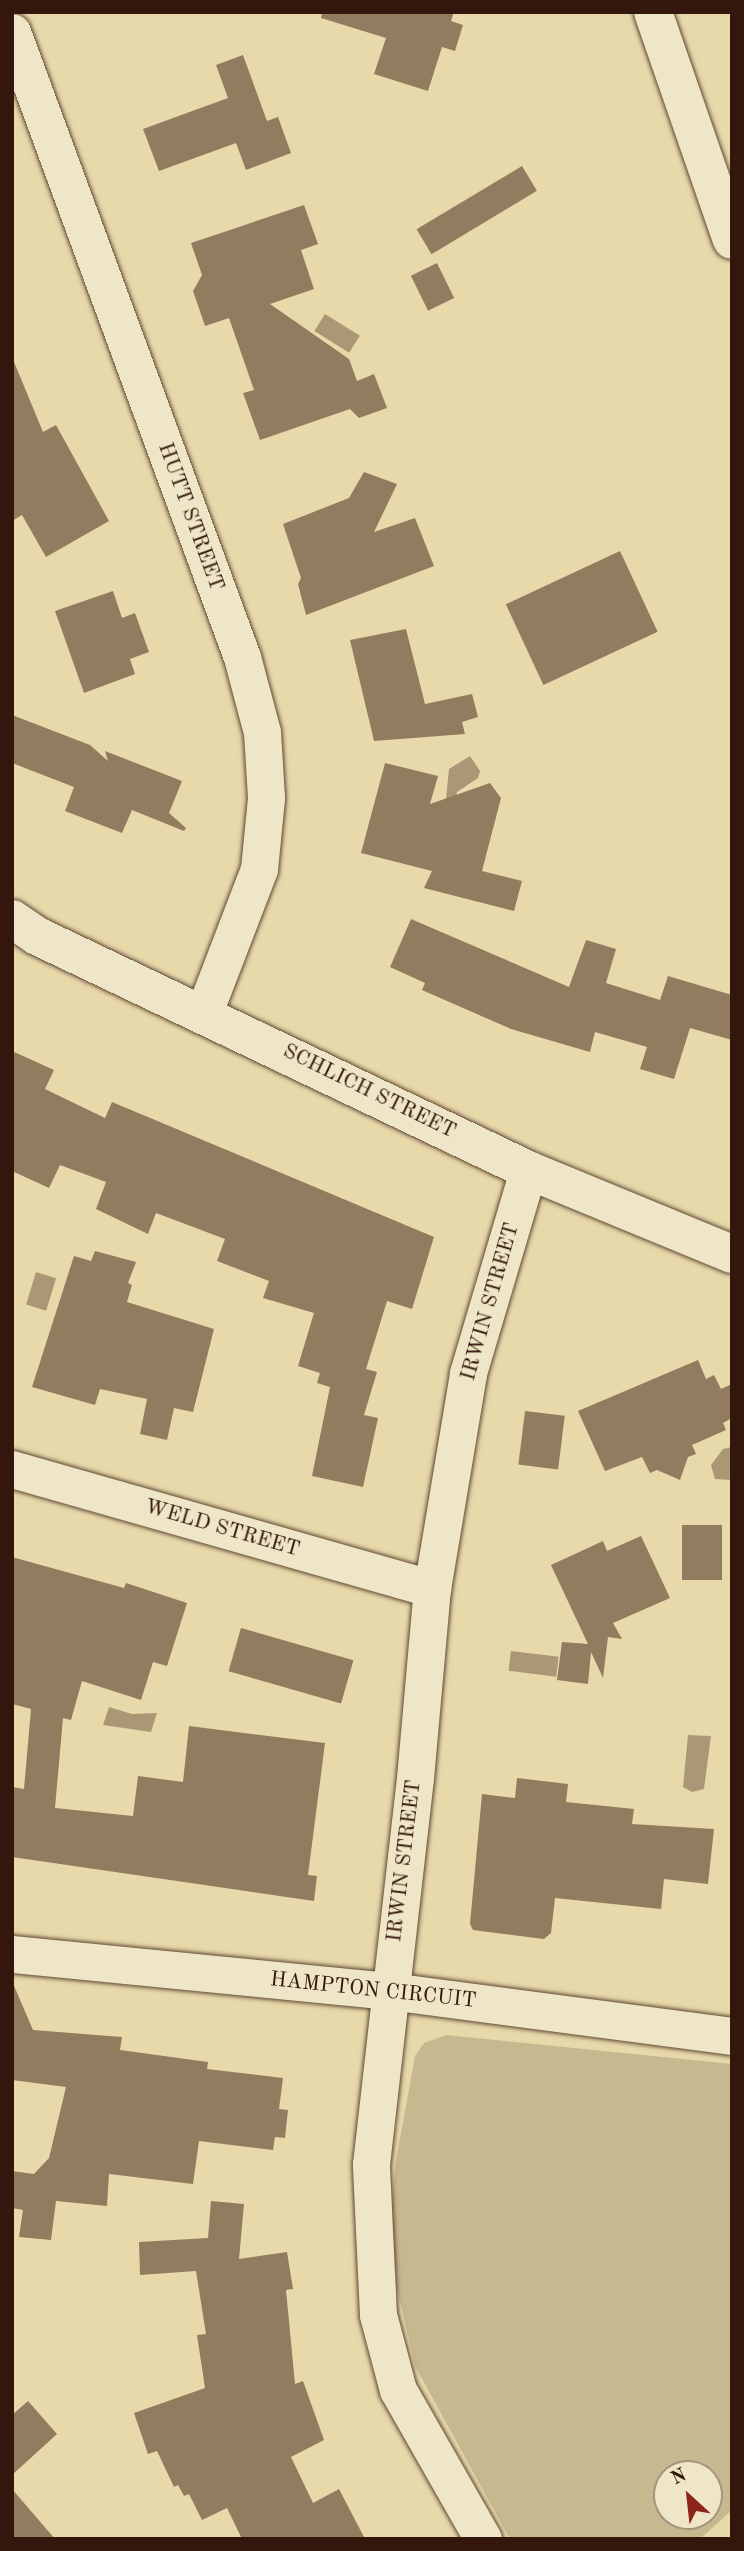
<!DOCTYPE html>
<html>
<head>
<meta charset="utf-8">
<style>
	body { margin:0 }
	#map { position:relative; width:744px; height:2551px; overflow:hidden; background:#e7d9aa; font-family:"Old Standard TT",serif }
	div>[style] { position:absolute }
	.green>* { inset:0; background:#c8b88f }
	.water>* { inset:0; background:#aa9775; transform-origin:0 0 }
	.building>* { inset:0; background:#917c5f; transform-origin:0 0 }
	.roads { filter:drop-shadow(0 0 2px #604834) drop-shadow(0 0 2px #604834) }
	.street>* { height:37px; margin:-18.5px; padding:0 18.5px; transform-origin:18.5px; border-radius:18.5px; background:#efe6c8 }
	.secondary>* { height:38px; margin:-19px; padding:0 19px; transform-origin:19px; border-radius:19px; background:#efe6c8 }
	span { translate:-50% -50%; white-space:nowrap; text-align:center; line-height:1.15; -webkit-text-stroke:6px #efe6c8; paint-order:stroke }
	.street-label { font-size:21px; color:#33170d }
	.frame { position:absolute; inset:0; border:14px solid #33170d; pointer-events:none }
	.north { position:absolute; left:653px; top:2460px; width:70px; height:70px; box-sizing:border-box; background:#efe6c8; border:2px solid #a4937d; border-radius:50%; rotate:333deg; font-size:19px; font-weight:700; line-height:28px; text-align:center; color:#33170d }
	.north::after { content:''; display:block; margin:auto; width:24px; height:32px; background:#8f2418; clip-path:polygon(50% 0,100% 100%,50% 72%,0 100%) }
</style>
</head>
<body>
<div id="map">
	<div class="green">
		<i style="clip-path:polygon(evenodd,446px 2035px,732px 2064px,732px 2510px,700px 2539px,510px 2539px,415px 2366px,397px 2288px,391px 2218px,395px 2166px,415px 2056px,424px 2043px,446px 2035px,667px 2474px,709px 2474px,709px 2516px,667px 2516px,667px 2474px)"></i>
	</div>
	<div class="water">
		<i style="left:325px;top:314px;width:41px;height:20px;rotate:32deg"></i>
		<i style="clip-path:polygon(470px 756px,480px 771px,478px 778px,457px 792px,455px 801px,446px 799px,449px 769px)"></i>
		<i style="left:36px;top:1272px;width:21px;height:34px;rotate:17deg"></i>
		<i style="clip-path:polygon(732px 1447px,732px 1480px,715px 1479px,711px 1465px,723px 1449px)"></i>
		<i style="left:511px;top:1651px;width:48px;height:20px;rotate:7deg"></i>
		<i style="clip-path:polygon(109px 1707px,132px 1714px,157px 1713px,151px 1732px,103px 1725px)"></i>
		<i style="clip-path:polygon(688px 1735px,711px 1736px,704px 1789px,692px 1792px,683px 1787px)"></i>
	</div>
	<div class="building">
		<i style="clip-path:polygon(322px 12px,454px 12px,451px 21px,463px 25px,455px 51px,442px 47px,428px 91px,374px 74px,386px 38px,321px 18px)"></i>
		<i style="clip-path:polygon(243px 55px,267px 121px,278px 117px,291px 153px,246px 170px,236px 143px,159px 171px,143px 129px,228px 98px,216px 65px)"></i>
		<i style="left:522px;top:166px;width:29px;height:123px;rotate:59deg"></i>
		<i style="clip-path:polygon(304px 205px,318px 244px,301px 250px,314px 289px,270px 304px,349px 359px,357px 381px,374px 374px,387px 408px,359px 418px,350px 409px,260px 440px,243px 393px,254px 390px,229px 318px,205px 326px,193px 291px,202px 275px,191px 243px)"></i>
		<i style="left:437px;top:263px;width:39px;height:29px;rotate:64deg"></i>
		<i style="clip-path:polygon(12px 357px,43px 432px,56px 425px,109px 521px,46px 557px,22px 515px,12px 521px)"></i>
		<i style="clip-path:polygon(364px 472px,397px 484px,374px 532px,415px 518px,434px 566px,306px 615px,298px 584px,301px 578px,283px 524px,349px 498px)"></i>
		<i style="left:620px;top:551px;width:89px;height:126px;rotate:65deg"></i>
		<i style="clip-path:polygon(113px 591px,122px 618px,135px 613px,149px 652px,130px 659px,135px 674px,84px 693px,55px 611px)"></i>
		<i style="clip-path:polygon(406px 629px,425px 704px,472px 694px,478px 717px,462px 722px,465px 734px,374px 741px,350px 640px)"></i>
		<i style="clip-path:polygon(12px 715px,90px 745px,108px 761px,105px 751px,182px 781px,169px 813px,186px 828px,184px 831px,132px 810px,122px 833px,65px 811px,74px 787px,12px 763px)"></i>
		<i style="clip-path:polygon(385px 763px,438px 776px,430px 804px,490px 783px,501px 798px,482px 871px,522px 881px,514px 911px,424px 888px,432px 871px,361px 853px)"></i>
		<i style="clip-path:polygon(411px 919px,569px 987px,586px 940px,616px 949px,606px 983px,660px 1000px,668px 976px,732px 995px,732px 1040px,690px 1028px,674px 1079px,640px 1069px,647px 1047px,595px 1032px,590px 1052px,511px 1029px,422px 990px,425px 983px,390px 967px)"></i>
		<i style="clip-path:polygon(12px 1051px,54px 1070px,45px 1089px,105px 1118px,112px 1102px,434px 1237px,412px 1309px,387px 1301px,366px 1369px,377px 1372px,364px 1415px,378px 1418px,363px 1487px,312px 1476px,330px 1387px,317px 1383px,320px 1373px,298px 1366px,314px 1313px,263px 1298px,269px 1281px,217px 1261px,225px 1239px,156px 1213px,148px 1234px,96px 1209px,106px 1182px,60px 1165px,49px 1188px,12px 1171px)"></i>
		<i style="clip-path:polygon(95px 1251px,136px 1262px,128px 1283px,132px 1285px,127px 1302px,214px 1329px,193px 1412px,174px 1408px,167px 1440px,140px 1434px,147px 1399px,100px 1389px,95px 1405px,32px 1387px,74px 1256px,91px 1261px)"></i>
		<i style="clip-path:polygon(698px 1360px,706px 1379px,714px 1375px,721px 1389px,732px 1384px,732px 1418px,723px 1423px,726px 1430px,692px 1445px,696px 1454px,688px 1457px,680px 1480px,657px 1470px,650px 1473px,642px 1457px,605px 1471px,578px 1411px)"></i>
		<i style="left:525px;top:1411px;width:40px;height:54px;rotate:7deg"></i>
		<i style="left:682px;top:1525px;width:40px;height:55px"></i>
		<i style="clip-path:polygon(641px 1536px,670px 1598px,613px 1623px,622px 1639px,608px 1637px,603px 1678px,591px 1652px,588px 1684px,557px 1680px,562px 1642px,588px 1644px,551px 1565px,603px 1541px,607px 1551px)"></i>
		<i style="clip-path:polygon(12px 1557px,124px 1588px,126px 1583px,187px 1603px,167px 1666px,153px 1662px,141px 1700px,82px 1681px,71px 1720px,63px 1718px,55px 1808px,133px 1816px,138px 1776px,183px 1782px,189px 1726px,325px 1743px,308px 1875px,317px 1876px,314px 1901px,12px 1857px,12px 1787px,24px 1789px,31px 1709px,12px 1704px)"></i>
		<i style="left:241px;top:1628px;width:117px;height:45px;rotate:16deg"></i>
		<i style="clip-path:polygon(517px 1778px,568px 1784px,566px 1802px,634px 1809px,632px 1824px,714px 1829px,708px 1884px,664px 1879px,661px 1909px,555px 1898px,551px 1933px,544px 1939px,473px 1930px,470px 1924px,482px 1794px,515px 1798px)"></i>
		<i style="clip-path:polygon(12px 1981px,33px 2030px,122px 2037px,120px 2050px,208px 2062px,207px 2069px,283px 2078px,279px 2109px,288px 2110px,285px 2138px,275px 2137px,273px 2150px,199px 2141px,193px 2184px,109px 2174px,107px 2206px,56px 2201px,51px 2240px,19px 2237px,23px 2210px,12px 2208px,12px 2171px,34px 2174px,49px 2158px,66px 2087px,12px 2080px)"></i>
		<i style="clip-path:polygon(211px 2201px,244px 2204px,239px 2259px,287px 2252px,293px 2289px,286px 2290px,295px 2384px,303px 2381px,324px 2440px,291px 2457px,313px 2503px,339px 2489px,365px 2539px,242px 2539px,227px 2508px,202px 2520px,189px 2494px,184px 2496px,178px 2485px,174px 2487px,157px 2451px,148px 2454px,134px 2413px,205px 2388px,197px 2335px,206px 2334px,196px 2271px,140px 2275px,139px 2242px,208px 2238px)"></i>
		<i style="clip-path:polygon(28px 2401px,57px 2434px,12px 2475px,12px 2415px)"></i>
		<i style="clip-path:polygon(12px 2489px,55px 2539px,12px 2539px)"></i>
	</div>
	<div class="roads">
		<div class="street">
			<i style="left:12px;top:32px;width:666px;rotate:69.8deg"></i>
			<i style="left:242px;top:657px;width:78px;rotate:75.1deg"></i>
			<i style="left:262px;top:732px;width:66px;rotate:86.5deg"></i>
			<i style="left:266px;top:798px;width:71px;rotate:95.6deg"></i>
			<i style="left:259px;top:869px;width:153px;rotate:111deg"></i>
			<i style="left:12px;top:1469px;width:437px;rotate:15.9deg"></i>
			<i style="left:12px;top:1954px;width:380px;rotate:5.6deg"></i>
			<i style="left:390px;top:1991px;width:345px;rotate:7.5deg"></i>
			<i style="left:483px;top:2539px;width:172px;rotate:-119.7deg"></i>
			<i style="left:398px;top:2390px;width:78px;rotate:-104.9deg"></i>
			<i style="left:378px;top:2315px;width:151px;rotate:-92.7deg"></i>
			<i style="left:371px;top:2164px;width:388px;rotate:-83.5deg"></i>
			<i style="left:415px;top:1778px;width:190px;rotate:-84.9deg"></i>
			<i style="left:432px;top:1589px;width:219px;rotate:-80.5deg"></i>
			<i style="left:468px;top:1373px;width:212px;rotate:-73.5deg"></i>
		</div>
		<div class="secondary">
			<i style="left:653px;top:12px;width:241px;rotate:70.9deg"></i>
			<i style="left:12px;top:919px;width:30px;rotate:34deg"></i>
			<i style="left:37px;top:936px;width:544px;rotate:25.48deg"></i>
			<i style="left:528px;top:1170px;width:221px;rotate:22.4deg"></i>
		</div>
	</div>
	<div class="street-label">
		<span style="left:190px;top:517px;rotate:70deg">HUTT STREET</span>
		<span style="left:369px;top:1092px;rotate:26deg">SCHLICH STREET</span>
		<span style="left:491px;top:1302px;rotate:-74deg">IRWIN STREET</span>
		<span style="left:222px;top:1529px;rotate:16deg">WELD STREET</span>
		<span style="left:405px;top:1861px;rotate:-83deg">IRWIN STREET</span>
		<span style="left:373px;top:1991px;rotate:6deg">HAMPTON CIRCUIT</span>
	</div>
	<div class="frame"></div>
	<div class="north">N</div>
</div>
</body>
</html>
